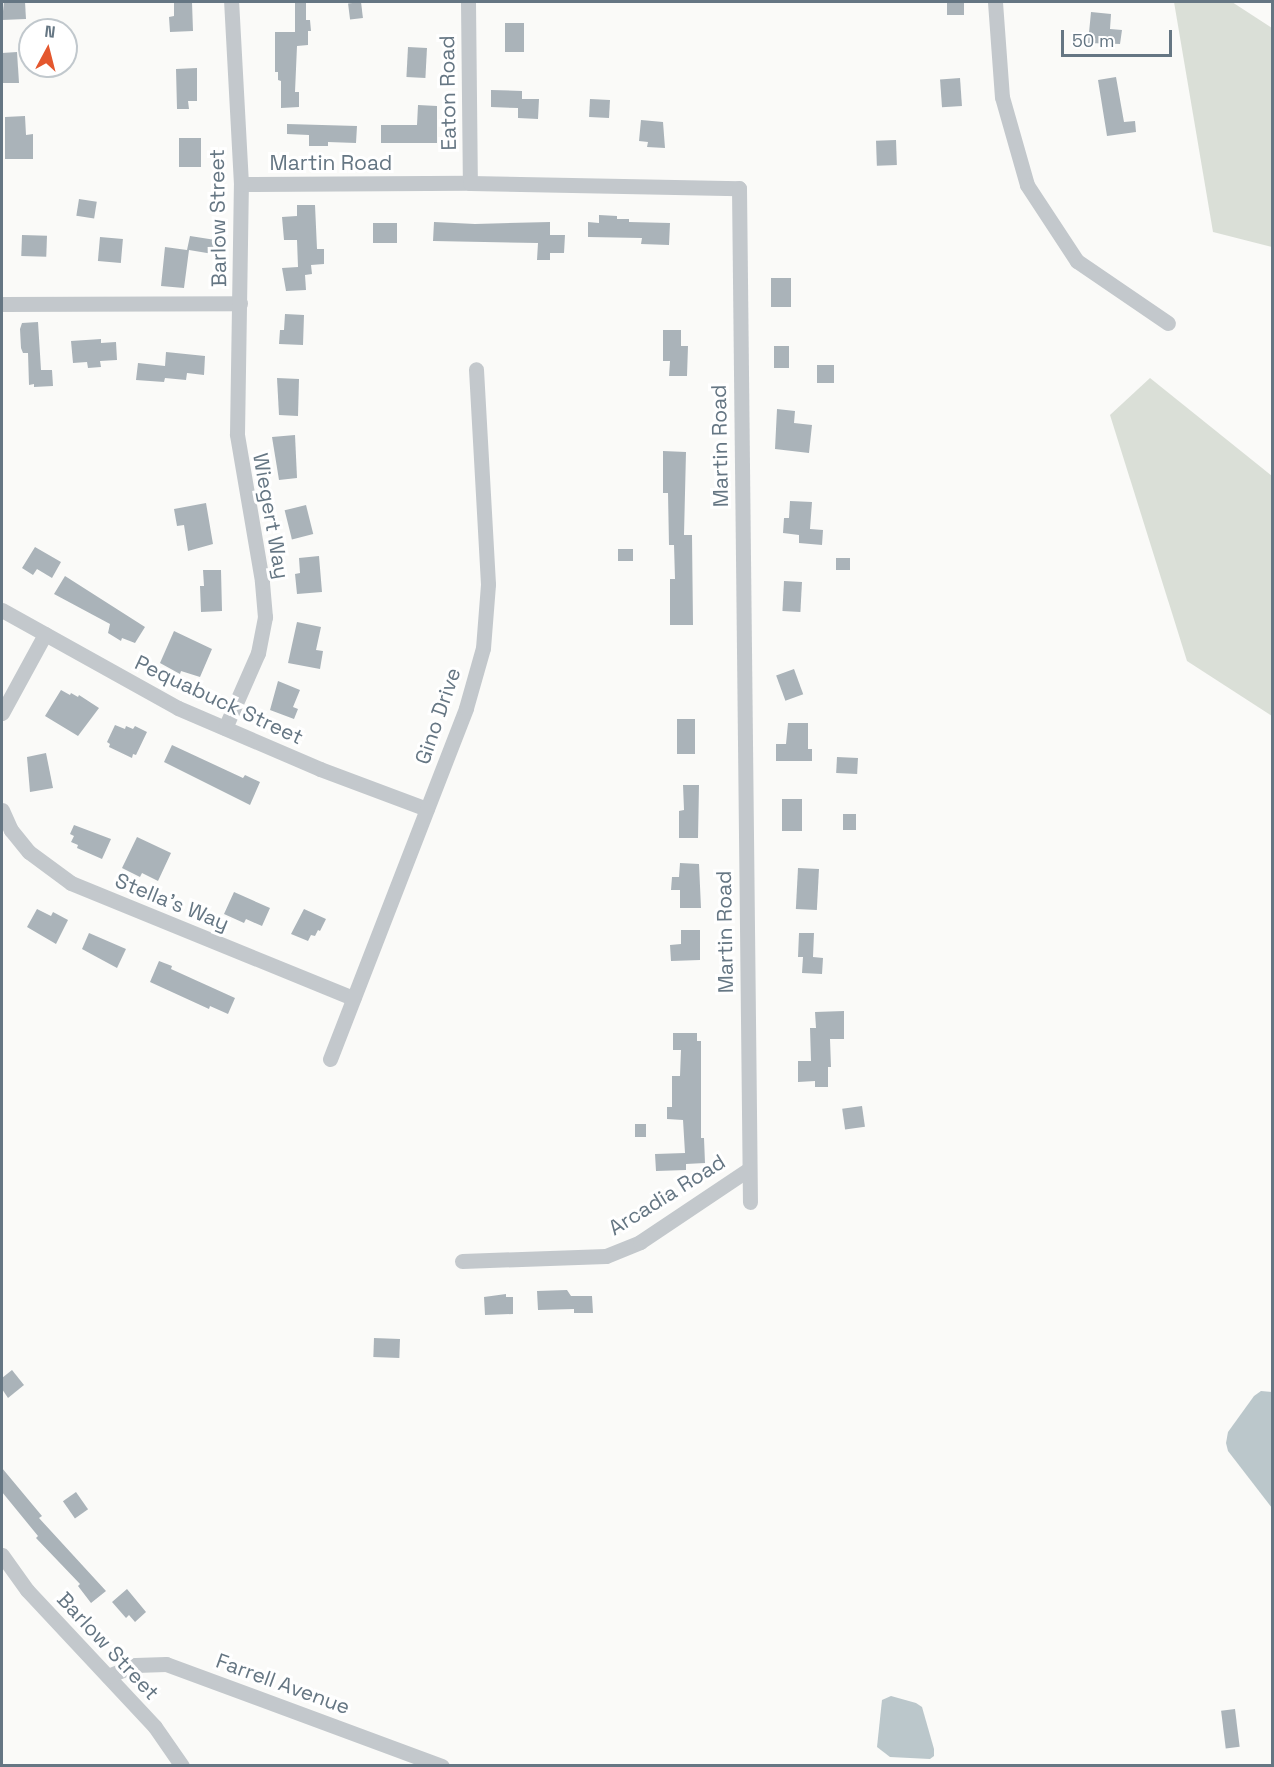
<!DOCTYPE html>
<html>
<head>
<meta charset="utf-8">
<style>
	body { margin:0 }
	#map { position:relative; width:1274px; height:1767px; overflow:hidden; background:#fafaf8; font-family:"Space Grotesk",sans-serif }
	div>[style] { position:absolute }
	.green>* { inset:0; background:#dadfd7 }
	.water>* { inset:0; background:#bbc7cb }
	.building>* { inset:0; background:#aab3b9; transform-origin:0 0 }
	.minor>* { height:15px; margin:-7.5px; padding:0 7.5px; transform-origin:7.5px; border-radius:7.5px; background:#c3c8cc }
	span { translate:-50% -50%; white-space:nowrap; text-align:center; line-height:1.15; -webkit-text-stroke:6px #fff; paint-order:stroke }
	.street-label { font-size:21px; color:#657683 }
	.frame { position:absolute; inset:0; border:3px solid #657683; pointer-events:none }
	.north { position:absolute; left:18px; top:18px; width:60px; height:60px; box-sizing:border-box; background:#fff; border:2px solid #c1c8cd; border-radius:50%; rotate:7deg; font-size:16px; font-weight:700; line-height:24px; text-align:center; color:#657683 }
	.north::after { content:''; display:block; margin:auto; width:21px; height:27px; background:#e4572e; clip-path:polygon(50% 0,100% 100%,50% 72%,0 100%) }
	.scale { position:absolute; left:1061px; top:30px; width:111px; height:27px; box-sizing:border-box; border:3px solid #657683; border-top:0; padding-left:8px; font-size:18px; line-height:21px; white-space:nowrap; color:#657683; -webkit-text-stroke:4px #fff; paint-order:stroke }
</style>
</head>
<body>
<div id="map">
	<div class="green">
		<i style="clip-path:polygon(1174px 2px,1232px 2px,1272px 28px,1272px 247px,1213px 232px)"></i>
		<i style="clip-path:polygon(1150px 378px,1272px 476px,1272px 716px,1187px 661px,1110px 415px)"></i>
	</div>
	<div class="water">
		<i style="clip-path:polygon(1261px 1391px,1272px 1392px,1272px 1508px,1228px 1451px,1226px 1443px,1228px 1432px,1254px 1396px)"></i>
		<i style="clip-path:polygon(891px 1696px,916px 1703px,922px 1707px,934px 1749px,934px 1756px,930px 1759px,890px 1757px,877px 1747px,882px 1700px)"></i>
	</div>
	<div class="building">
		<i style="clip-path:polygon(4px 2px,25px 2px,26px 19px,2px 20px)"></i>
		<i style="clip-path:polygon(174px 2px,192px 2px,193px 31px,170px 32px,169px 17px,174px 16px)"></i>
		<i style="clip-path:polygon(295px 2px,306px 2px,306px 20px,310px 20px,311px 31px,308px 31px,308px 45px,297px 46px,295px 92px,299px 92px,299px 107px,281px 108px,281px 81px,278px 80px,278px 72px,275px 72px,275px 32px,295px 32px)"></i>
		<i style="left:361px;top:2px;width:16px;height:13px;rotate:83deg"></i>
		<i style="left:947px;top:2px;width:17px;height:13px"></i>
		<i style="clip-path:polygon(1091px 12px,1111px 14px,1110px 29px,1122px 30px,1120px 44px,1088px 43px)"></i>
		<i style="left:505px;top:23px;width:19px;height:29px"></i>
		<i style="left:408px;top:47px;width:19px;height:30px;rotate:3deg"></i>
		<i style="clip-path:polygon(17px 52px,19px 83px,2px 83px,2px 53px)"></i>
		<i style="clip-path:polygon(197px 68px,197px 101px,188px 101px,189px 109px,177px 109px,176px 69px)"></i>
		<i style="clip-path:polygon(1116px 77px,1124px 122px,1135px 121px,1136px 132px,1107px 136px,1098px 80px)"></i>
		<i style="left:960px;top:78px;width:28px;height:20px;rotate:86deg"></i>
		<i style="clip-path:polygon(491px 90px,522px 91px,522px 99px,539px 99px,538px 119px,518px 118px,518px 108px,491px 107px)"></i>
		<i style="left:590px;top:99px;width:20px;height:18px;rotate:3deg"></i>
		<i style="clip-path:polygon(418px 105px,437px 106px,437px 143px,381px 143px,381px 125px,417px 125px)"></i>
		<i style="clip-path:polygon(25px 116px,26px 135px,33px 134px,33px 159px,5px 159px,5px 117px)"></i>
		<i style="clip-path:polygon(641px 120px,663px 122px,665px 148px,647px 147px,648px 142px,639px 141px)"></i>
		<i style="clip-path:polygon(287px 124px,357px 126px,356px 143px,328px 142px,328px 146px,309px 146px,309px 135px,287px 134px)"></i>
		<i style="left:201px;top:138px;width:29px;height:22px;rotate:90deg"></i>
		<i style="left:896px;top:140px;width:25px;height:20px;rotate:88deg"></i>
		<i style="left:79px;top:199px;width:18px;height:17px;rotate:9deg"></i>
		<i style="clip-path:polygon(297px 205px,315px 205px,317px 249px,324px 249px,324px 264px,311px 265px,312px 274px,305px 275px,306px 290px,286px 291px,282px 268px,298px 267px,297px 240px,284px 240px,282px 217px,297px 216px)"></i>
		<i style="clip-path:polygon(599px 215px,617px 216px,617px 219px,629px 219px,629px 222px,670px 223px,669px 245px,641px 244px,642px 238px,588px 237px,588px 222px,599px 223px)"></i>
		<i style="clip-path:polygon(434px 222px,475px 224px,550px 222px,550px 235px,565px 235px,564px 253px,550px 253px,550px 260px,537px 260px,538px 243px,433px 241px)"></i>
		<i style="left:373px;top:223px;width:24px;height:20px"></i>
		<i style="left:22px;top:235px;width:25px;height:21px;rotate:2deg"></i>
		<i style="clip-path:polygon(190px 236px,222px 241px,219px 255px,189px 250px,184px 288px,161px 286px,165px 247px,187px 250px)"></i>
		<i style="left:100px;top:237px;width:23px;height:24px;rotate:5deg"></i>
		<i style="left:771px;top:278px;width:20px;height:29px"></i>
		<i style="clip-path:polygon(285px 314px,304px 315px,303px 345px,279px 344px,280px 330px,284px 330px)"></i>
		<i style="clip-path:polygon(38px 322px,41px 370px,52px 370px,53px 386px,34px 387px,34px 384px,29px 385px,28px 353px,23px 353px,21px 348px,20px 329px,22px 323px)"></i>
		<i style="clip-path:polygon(663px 330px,681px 330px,681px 346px,688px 346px,687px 376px,669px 376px,670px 361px,663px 361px)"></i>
		<i style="clip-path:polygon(101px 339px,101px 343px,116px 342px,117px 360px,100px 361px,101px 367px,88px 368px,87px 362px,73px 363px,71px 341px)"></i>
		<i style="left:774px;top:346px;width:15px;height:22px"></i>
		<i style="clip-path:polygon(166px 352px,205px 356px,204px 375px,187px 373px,186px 380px,165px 378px,164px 382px,136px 380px,138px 363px,165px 366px)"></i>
		<i style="left:817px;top:365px;width:17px;height:18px"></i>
		<i style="clip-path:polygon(277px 378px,299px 379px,298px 416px,279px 415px)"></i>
		<i style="clip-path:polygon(777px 409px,795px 411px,794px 423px,812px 425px,809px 453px,775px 449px)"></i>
		<i style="clip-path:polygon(295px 435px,297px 478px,279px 480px,272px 437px)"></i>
		<i style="clip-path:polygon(663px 451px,686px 452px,684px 535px,692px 535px,693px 625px,670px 625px,670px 579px,675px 579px,674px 545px,669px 545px,668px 493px,663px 493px)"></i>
		<i style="clip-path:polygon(790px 501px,812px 502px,810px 529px,823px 530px,822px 545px,799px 543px,799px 535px,783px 533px,784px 518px,789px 518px)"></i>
		<i style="clip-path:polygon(206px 503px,213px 544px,188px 551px,184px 525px,177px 526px,174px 509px)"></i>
		<i style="left:306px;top:505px;width:30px;height:22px;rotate:76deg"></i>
		<i style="clip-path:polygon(35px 547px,61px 562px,52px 578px,37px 569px,33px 575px,22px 568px)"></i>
		<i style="left:618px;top:549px;width:15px;height:12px"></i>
		<i style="clip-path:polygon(319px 556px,322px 592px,297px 594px,295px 574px,300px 573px,299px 558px)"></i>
		<i style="left:836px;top:558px;width:14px;height:12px"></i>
		<i style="clip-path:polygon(203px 570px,221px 570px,222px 611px,201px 612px,200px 586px,204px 586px)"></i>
		<i style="clip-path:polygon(65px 576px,145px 627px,135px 643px,122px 638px,121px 641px,108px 633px,110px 624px,54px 594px)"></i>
		<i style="left:784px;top:581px;width:18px;height:30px;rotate:3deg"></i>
		<i style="clip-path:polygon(297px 622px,321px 627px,316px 650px,323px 651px,320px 669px,288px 663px)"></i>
		<i style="clip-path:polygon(174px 631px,212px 649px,200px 677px,181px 671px,180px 674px,160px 663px)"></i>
		<i style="left:794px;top:669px;width:27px;height:19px;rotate:70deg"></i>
		<i style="clip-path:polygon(278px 681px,300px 690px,293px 707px,298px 709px,294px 719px,270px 710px)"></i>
		<i style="clip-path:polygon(61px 690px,70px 695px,71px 693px,78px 697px,79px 695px,99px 708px,78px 736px,45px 716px)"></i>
		<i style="left:677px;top:719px;width:18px;height:35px"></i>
		<i style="clip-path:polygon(788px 723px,808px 723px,808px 749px,812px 749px,812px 761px,776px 761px,776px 744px,786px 744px)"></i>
		<i style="clip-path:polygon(115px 725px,125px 729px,126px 726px,133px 729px,135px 726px,147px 732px,136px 755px,133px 754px,132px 758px,109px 747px,110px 744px,107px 742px)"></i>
		<i style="clip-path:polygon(172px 745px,243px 778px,245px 775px,260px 782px,250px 805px,164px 762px)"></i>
		<i style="clip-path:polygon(46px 753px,53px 788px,30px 792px,27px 757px)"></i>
		<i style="left:837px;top:757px;width:21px;height:16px;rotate:3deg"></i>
		<i style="clip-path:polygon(683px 785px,699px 785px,698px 838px,679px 838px,679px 811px,684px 810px)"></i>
		<i style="left:782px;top:799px;width:20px;height:32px"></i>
		<i style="left:843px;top:814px;width:13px;height:16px"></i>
		<i style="clip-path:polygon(74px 825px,111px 839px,102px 859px,77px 848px,78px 845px,71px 842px,74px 836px,70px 834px)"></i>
		<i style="clip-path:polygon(137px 837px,171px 853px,158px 881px,142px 873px,140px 877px,122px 868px)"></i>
		<i style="clip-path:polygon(680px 863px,699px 864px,701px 908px,680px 908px,680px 890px,671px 890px,672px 877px,679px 877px)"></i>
		<i style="left:798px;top:868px;width:21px;height:41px;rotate:3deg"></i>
		<i style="clip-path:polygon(234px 892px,270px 908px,262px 926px,246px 919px,244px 923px,224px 914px)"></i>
		<i style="clip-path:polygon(37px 909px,51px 916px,53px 912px,68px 920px,56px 944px,27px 927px)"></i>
		<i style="clip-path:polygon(304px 909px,326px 919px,320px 931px,318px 930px,315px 936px,311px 935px,308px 941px,291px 934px)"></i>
		<i style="clip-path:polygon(681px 930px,700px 930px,700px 960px,671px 961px,670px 945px,681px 944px)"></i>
		<i style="clip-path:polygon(89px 933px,126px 949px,117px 968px,82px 949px)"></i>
		<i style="clip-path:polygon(799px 933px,814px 933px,813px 957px,823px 958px,822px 974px,802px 973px,803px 957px,798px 957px)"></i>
		<i style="clip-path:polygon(159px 961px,172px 966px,171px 969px,235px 998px,228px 1014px,210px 1006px,209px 1009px,150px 982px)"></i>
		<i style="clip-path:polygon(844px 1011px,844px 1039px,830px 1039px,831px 1067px,828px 1067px,828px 1087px,815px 1087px,815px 1081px,798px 1082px,798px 1061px,811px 1061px,810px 1028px,816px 1028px,815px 1012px)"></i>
		<i style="clip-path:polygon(673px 1033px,697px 1033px,697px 1041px,701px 1041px,701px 1138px,704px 1138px,705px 1163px,686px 1164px,686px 1170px,656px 1171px,655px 1154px,685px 1153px,683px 1120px,667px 1119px,667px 1107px,672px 1107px,672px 1076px,680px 1076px,681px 1050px,673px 1050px)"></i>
		<i style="left:862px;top:1106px;width:21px;height:20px;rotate:82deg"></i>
		<i style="left:635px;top:1124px;width:11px;height:13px"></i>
		<i style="clip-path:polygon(567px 1290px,571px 1296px,592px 1296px,593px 1313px,574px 1313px,574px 1309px,538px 1310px,537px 1291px)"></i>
		<i style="clip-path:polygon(506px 1294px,506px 1297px,513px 1297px,513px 1314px,485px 1315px,484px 1297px)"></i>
		<i style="left:374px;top:1338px;width:26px;height:19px;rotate:2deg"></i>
		<i style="clip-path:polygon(12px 1370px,24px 1385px,8px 1398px,2px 1389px,2px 1378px)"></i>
		<i style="clip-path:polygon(2px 1468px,42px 1516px,39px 1518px,106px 1591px,91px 1603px,78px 1586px,80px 1584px,36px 1538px,38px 1536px,2px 1492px)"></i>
		<i style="left:76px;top:1492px;width:21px;height:16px;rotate:55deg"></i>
		<i style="clip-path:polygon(127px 1589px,146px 1612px,135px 1622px,129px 1615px,126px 1618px,112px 1602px)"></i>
		<i style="left:1235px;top:1709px;width:38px;height:14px;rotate:83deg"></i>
	</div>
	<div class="minor">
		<i style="left:468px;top:2px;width:181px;rotate:89.4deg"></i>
		<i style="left:995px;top:2px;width:95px;rotate:85.8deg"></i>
		<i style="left:1002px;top:97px;width:91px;rotate:74.1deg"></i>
		<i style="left:1027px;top:185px;width:91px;rotate:56.7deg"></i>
		<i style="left:1077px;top:261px;width:110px;rotate:34.3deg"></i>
		<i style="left:241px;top:184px;width:229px;rotate:-0.3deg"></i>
		<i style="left:470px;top:183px;width:269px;rotate:1.1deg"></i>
		<i style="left:739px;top:188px;width:1014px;rotate:89.38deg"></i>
		<i style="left:2px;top:304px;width:238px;rotate:-0.2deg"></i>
		<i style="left:2px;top:610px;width:201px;rotate:29.1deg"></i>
		<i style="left:178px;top:708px;width:155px;rotate:23.2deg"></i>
		<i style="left:320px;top:769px;width:114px;rotate:20.5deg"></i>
		<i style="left:2px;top:713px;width:90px;rotate:-61.4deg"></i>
		<i style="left:225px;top:728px;width:82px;rotate:-66.3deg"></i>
		<i style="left:258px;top:653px;width:37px;rotate:-79deg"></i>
		<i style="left:265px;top:617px;width:36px;rotate:-95deg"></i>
		<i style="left:262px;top:581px;width:149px;rotate:-99.7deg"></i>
		<i style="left:237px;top:434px;width:250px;rotate:-89.1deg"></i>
		<i style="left:241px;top:184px;width:182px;rotate:-93.1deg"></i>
		<i style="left:2px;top:810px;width:22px;rotate:66deg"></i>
		<i style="left:11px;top:830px;width:28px;rotate:51deg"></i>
		<i style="left:29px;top:852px;width:52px;rotate:36.4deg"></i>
		<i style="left:71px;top:883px;width:305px;rotate:22.2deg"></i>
		<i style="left:330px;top:1059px;width:376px;rotate:-68.8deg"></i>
		<i style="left:466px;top:708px;width:62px;rotate:-74.2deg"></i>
		<i style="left:483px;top:648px;width:64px;rotate:-85.5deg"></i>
		<i style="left:488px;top:584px;width:215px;rotate:-93.2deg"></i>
		<i style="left:462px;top:1261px;width:144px;rotate:-2deg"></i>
		<i style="left:606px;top:1256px;width:37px;rotate:-22deg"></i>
		<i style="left:640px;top:1242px;width:131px;rotate:-33.8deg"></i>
		<i style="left:2px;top:1555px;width:43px;rotate:54.5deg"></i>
		<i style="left:27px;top:1590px;width:187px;rotate:46.9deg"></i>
		<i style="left:155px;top:1727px;width:47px;rotate:55.3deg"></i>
		<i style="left:108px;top:1676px;width:29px;rotate:-22deg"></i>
		<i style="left:135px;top:1665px;width:31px;rotate:-2deg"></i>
		<i style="left:166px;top:1664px;width:294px;rotate:20.3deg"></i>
	</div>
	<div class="street-label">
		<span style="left:448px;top:93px;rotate:-91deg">Eaton Road</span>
		<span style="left:331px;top:163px">Martin Road</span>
		<span style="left:218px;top:218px;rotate:-91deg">Barlow Street</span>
		<span style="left:720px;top:446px;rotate:-91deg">Martin Road</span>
		<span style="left:271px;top:516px;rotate:80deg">Wiegert Way</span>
		<span style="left:219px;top:700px;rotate:25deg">Pequabuck Street</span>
		<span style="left:438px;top:716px;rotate:-71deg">Gino Drive</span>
		<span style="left:172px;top:902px;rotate:22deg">Stella's Way</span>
		<span style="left:725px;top:932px;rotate:-91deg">Martin Road</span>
		<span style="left:667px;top:1195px;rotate:-32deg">Arcadia Road</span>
		<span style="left:108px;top:1646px;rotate:47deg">Barlow Street</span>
		<span style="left:283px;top:1684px;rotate:20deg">Farrell Avenue</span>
	</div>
	<div class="frame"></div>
	<div class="north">N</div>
	<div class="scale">50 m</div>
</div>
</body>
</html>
